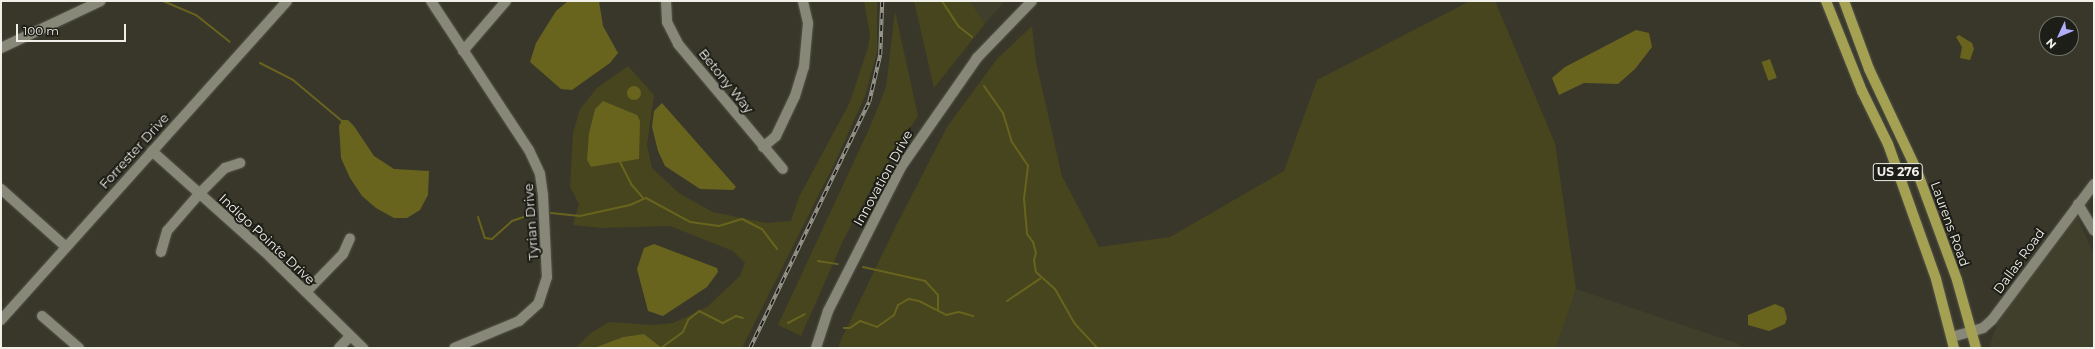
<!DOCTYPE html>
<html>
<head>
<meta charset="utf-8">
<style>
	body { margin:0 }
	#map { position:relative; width:2095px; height:349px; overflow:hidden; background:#38372a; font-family:Montserrat,sans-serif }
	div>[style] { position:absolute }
	.built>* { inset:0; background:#403f2b }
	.green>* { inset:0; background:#47451e }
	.water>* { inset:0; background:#68641e; transform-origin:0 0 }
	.round { border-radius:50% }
	.stream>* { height:2px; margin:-1px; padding:0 1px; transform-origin:1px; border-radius:1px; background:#68641e }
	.roads { filter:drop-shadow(0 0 1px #55554a) drop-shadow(0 0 1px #55554a) }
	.minor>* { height:10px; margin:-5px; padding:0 5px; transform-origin:5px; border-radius:5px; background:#888879 }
	.major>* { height:10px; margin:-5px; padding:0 5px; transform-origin:5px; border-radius:5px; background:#a5a153 }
	.rail>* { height:3.5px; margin-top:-1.75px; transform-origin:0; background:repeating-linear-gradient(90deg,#1e1e18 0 6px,#99988e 0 12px); box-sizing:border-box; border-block:1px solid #99988e }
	span { translate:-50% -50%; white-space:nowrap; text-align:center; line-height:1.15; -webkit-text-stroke:4px #1e1e18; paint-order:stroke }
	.shield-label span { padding:1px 3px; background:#1e1e18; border:1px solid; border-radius:3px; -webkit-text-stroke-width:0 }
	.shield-label { font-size:12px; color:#f0f0e8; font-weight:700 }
	.street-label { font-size:13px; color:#f0f0e8 }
	.frame { position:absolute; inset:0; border:2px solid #f0f0e8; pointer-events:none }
	.north { position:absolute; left:2039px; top:16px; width:40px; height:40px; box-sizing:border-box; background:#1e1e18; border:1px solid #72726b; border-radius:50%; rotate:226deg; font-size:11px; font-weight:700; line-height:16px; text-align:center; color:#f0f0e8 }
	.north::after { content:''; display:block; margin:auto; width:14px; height:18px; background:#b1adfa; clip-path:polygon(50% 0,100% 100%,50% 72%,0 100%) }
	.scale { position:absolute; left:16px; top:24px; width:110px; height:18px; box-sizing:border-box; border:2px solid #f0f0e8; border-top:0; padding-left:5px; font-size:12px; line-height:14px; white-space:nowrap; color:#f0f0e8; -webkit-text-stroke:3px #1e1e18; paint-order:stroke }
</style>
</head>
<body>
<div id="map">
	<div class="built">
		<i style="clip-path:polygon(970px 1px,1005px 1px,985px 24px)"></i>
		<i style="clip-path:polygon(2075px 212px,2094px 254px,2094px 348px,1989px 348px,1998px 321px)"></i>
		<i style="clip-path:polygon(1576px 289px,1736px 343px,1744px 348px,1556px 348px)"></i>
	</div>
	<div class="green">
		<i style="clip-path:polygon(evenodd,864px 1px,877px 1px,877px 52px,865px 96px,834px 164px,742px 348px,662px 348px,644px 334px,623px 337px,594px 348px,575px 348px,591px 333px,609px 322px,653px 325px,673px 323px,707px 307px,740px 276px,745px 263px,733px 251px,670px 226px,602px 228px,573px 225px,579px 204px,570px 187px,573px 133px,580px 109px,597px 88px,628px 66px,654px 95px,647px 145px,652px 168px,680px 194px,713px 212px,767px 223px,791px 221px,799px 197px,850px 102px,868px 47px,870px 35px,864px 1px,603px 101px,619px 109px,639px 159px,592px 167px,589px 133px,595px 109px,603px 101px)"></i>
		<i style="clip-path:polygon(914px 1px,970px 1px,985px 24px,934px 88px)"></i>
		<i style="clip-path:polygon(1470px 1px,1495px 1px,1555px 143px,1576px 289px,1556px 348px,839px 348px,839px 344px,895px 228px,947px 127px,997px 59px,1032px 26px,1036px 62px,1062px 176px,1099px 247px,1170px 237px,1284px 171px,1317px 80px)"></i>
		<i style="clip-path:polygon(895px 11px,918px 116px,873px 185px,844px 239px,801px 336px,778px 325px,869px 129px,886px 87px)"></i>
	</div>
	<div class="water">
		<i style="clip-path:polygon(568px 1px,599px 1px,603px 26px,618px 53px,610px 63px,572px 90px,561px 89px,530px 62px,536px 43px,556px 11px)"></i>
		<i style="clip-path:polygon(1636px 30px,1649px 33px,1652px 47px,1635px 69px,1618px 84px,1584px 83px,1559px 95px,1552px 78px,1565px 67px)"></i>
		<i style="clip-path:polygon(1959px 35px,1972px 43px,1974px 49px,1970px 60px,1960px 58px,1962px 47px,1956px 37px)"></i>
		<i style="left:1770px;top:59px;width:20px;height:9px;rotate:70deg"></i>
		<i class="round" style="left:627px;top:86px;width:14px;height:14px"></i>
		<i style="clip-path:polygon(603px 101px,637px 115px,640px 121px,639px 159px,591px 167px,587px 160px,589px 133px,595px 109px)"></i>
		<i style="clip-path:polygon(662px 103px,736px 187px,733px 190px,700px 189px,665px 166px,658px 151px,652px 127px,654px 111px)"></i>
		<i style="clip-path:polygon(342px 120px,348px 120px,354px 126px,374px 156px,394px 169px,429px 171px,428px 195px,420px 210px,407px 218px,394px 218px,376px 208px,362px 196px,350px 178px,341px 158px,339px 126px)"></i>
		<i style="clip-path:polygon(654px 244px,717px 268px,718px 272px,707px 287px,663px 316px,648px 311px,637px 269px,644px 248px)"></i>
		<i style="clip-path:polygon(1775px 304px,1784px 308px,1787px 318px,1785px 324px,1769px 331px,1748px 325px,1748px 315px)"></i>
		<i style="clip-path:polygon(644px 334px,662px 348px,594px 348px,623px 337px)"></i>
	</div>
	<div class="stream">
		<i style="left:163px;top:1px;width:36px;rotate:23deg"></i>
		<i style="left:196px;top:15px;width:43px;rotate:38.5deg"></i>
		<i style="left:942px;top:1px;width:30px;rotate:57deg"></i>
		<i style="left:958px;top:26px;width:18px;rotate:38deg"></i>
		<i style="left:260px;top:63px;width:37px;rotate:27deg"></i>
		<i style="left:293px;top:80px;width:65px;rotate:40deg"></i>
		<i style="left:984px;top:86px;width:33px;rotate:55deg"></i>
		<i style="left:1003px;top:113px;width:30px;rotate:73deg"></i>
		<i style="left:1012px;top:142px;width:29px;rotate:56deg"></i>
		<i style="left:1028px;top:166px;width:33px;rotate:97deg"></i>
		<i style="left:1024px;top:199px;width:35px;rotate:85deg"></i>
		<i style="left:1027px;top:234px;width:10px;rotate:53deg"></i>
		<i style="left:1033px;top:242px;width:11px;rotate:75deg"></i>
		<i style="left:1036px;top:253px;width:7px;rotate:106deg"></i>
		<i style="left:1034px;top:260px;width:12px;rotate:81deg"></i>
		<i style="left:1036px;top:272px;width:25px;rotate:42deg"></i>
		<i style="left:1055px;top:289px;width:40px;rotate:60.3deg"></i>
		<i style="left:1075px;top:324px;width:33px;rotate:47deg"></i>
		<i style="left:620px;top:162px;width:25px;rotate:63deg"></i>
		<i style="left:631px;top:184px;width:18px;rotate:49deg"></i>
		<i style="left:551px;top:213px;width:29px;rotate:6deg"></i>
		<i style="left:580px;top:216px;width:51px;rotate:-12.4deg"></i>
		<i style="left:630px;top:205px;width:17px;rotate:-24deg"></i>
		<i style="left:646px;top:198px;width:50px;rotate:28.6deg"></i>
		<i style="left:690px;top:222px;width:29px;rotate:8deg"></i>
		<i style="left:719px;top:226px;width:24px;rotate:-17deg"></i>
		<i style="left:742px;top:219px;width:22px;rotate:27deg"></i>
		<i style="left:762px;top:229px;width:25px;rotate:53deg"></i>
		<i style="left:478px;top:217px;width:22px;rotate:72deg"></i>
		<i style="left:485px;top:238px;width:7px;rotate:8deg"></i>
		<i style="left:492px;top:239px;width:27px;rotate:-42deg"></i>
		<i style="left:512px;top:221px;width:24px;rotate:-19deg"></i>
		<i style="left:818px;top:261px;width:20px;rotate:9deg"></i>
		<i style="left:863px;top:267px;width:64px;rotate:12.7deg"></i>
		<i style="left:925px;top:281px;width:19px;rotate:47deg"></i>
		<i style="left:938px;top:295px;width:15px;rotate:90deg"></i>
		<i style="left:1007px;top:301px;width:40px;rotate:-34deg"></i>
		<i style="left:788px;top:323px;width:19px;rotate:-28deg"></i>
		<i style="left:844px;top:328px;width:6px"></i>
		<i style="left:850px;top:328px;width:12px;rotate:-35deg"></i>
		<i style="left:860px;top:321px;width:18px;rotate:19deg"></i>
		<i style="left:877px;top:327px;width:21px;rotate:-35deg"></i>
		<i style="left:894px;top:315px;width:11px;rotate:-68deg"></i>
		<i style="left:898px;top:305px;width:13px;rotate:-29deg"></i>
		<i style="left:909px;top:299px;width:10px;rotate:11deg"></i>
		<i style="left:919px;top:301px;width:30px;rotate:27deg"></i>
		<i style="left:946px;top:315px;width:13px;rotate:-13deg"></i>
		<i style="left:959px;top:312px;width:15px;rotate:16deg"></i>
		<i style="left:661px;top:348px;width:27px;rotate:-36deg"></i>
		<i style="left:683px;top:332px;width:13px;rotate:-67deg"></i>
		<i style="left:688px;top:320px;width:14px;rotate:-39deg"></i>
		<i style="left:699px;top:311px;width:27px;rotate:27deg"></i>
		<i style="left:723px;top:323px;width:15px;rotate:-28deg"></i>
		<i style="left:736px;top:316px;width:7px;rotate:16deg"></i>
	</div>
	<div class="roads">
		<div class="minor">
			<i style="left:431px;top:1px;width:178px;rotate:56.7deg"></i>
			<i style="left:529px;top:150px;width:26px;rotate:65deg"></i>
			<i style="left:540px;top:174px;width:22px;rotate:82deg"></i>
			<i style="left:543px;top:196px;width:81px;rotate:87.2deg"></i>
			<i style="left:547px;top:277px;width:28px;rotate:108deg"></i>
			<i style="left:538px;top:304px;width:25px;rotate:138deg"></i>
			<i style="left:519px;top:321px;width:70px;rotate:157.4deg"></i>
			<i style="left:666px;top:1px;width:21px;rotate:87deg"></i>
			<i style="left:667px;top:22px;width:25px;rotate:63deg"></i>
			<i style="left:678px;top:44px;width:163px;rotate:50deg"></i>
			<i style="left:1px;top:48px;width:110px;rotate:-25.2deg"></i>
			<i style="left:463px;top:51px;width:66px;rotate:-49.3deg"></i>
			<i style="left:763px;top:147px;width:17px;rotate:-40deg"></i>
			<i style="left:776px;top:136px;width:44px;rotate:-64.6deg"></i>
			<i style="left:795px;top:96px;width:30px;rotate:-73deg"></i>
			<i style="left:804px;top:67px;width:44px;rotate:-84.8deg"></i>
			<i style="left:808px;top:23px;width:23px;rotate:-103deg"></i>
			<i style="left:152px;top:151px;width:150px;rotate:41.8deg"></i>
			<i style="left:264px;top:251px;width:139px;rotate:44.4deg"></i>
			<i style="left:1px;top:189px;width:86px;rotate:41.7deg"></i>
			<i style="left:2078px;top:204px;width:31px;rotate:59deg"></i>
			<i style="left:161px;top:252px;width:22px;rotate:-74deg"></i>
			<i style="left:167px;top:231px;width:49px;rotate:-49.1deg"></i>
			<i style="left:199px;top:194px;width:37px;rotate:-45deg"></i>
			<i style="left:225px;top:168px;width:16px;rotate:-18deg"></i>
			<i style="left:306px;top:292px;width:53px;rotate:-45.8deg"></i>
			<i style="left:343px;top:254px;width:17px;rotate:-66deg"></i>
			<i style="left:42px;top:316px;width:49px;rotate:40.9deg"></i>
			<i style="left:1px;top:320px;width:428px;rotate:-48.1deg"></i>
			<i style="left:1952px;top:337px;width:32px;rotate:-16deg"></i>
			<i style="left:1983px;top:328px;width:12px;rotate:-42deg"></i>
			<i style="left:1992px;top:320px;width:170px;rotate:-53.1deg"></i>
			<i style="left:339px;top:348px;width:16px;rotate:-47deg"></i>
			<i style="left:816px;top:348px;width:39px;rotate:-72deg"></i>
			<i style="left:828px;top:311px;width:161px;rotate:-63.1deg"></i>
			<i style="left:901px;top:167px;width:133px;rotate:-55.1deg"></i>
			<i style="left:977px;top:58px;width:79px;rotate:-46deg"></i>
		</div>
		<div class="major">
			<i style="left:1826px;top:1px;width:97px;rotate:68.2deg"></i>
			<i style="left:1862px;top:91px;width:59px;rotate:63.9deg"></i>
			<i style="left:1888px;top:144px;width:143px;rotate:70.4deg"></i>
			<i style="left:1936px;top:279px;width:71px;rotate:75.4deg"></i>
			<i style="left:1844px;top:1px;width:72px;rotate:69.8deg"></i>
			<i style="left:1869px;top:69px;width:113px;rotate:64.8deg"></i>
			<i style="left:1917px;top:171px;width:116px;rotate:69.8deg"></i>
			<i style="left:1957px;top:280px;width:71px;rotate:74.4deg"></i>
		</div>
	</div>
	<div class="rail">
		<i style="left:750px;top:348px;width:273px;rotate:-64.2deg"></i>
		<i style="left:869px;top:102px;width:48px;rotate:-76.8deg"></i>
		<i style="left:880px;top:55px;width:54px;rotate:-87.9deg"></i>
	</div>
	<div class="shield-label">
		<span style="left:1898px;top:172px">US 276</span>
	</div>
	<div class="street-label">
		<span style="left:726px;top:81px;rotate:51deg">Betony Way</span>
		<span style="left:134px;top:151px;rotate:-48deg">Forrester Drive</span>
		<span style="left:883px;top:178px;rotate:-61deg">Innovation Drive</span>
		<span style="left:531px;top:222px;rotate:-94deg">Tyrian Drive</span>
		<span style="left:1950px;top:224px;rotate:70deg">Laurens Road</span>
		<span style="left:267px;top:239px;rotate:43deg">Indigo Pointe Drive</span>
		<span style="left:2019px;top:261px;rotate:-54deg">Dallas Road</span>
	</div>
	<div class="frame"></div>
	<div class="north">N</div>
	<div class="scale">100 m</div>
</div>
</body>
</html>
